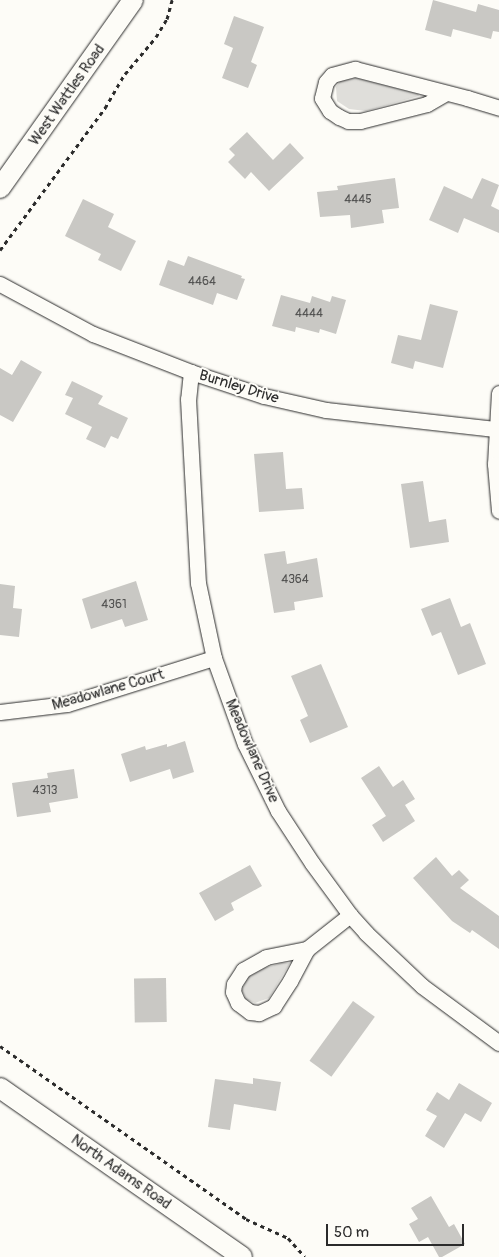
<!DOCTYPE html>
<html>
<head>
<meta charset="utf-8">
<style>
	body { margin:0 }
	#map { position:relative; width:499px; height:1257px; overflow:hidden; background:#fdfcf7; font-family:Pangolin,sans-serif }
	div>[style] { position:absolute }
	.green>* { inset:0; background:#dfdeda }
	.building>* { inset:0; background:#c9c8c4; transform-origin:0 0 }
	.path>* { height:3px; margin-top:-1.5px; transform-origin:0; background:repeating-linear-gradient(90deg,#2b2b2b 0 4px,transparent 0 8px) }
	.roads { filter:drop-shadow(0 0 1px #2b2b2b) drop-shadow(0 0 1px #2b2b2b) }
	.minor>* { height:15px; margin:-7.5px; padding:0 7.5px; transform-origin:7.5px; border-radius:7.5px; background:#fdfcf7 }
	.tertiary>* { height:20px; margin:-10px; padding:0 10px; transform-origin:10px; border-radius:10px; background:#fdfcf7 }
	span { translate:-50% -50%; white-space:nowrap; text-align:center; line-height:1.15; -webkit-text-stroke:4px #fdfcf7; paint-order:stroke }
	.number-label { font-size:12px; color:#525251 }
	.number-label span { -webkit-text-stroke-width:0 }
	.street-label { font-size:15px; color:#2b2b2b }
	.scale { position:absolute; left:326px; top:1224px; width:138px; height:22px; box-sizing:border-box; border:2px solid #2b2b2b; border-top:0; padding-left:6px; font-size:15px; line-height:18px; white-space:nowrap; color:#2b2b2b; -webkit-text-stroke:4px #fdfcf7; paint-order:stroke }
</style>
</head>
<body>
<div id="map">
	<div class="green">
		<i style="clip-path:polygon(357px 78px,418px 94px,419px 96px,366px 111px,349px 109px,337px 101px,336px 87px,340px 81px)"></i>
		<i style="clip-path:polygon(282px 963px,290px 963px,269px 998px,255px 1003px,246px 999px,242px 990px,247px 978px,264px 968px)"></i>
	</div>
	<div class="building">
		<i style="clip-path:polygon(433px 0,476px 12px,478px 4px,499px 10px,499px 32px,493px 31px,491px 39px,453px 29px,451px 37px,425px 30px)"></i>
		<i style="clip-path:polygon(234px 16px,264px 27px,251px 62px,257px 65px,248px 88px,222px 78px,233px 48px,224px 44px)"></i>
		<i style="clip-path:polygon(247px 132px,273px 160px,290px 143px,304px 158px,269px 191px,251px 172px,245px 179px,228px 162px,235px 155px,229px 149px)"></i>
		<i style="clip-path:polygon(395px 178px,399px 208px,382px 210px,384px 223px,351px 228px,350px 215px,320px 217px,317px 192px,338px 190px,337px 186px)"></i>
		<i style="clip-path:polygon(482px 178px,499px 185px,491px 206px,499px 210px,499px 233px,464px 218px,458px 233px,429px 220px,444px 186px,472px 199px)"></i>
		<i style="clip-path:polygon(83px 199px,114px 214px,108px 227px,136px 241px,121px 271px,98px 260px,101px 254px,65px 236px)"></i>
		<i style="clip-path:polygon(188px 256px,242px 276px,241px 278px,245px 279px,237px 300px,217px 293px,213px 305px,159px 285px,168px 260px,184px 266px)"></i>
		<i style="clip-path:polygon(281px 295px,310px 303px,312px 296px,330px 302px,332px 296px,346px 300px,336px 334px,320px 329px,319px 333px,296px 327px,295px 332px,272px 326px)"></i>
		<i style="clip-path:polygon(430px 304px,458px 311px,443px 368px,415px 361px,413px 369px,391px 363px,398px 335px,421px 340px)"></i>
		<i style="clip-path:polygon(21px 360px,42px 372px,13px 422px,0 415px,0 368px,12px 375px)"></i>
		<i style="clip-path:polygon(72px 381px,103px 396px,98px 404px,128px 418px,118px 439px,111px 436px,105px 448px,86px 439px,92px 427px,65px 414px,73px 398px,65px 395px)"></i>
		<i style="clip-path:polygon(283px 452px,286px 489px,302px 488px,304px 509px,259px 512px,254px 454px)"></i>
		<i style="clip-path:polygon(423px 481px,429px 522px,446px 519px,449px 542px,410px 548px,401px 484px)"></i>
		<i style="clip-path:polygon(285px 551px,287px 564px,317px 558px,323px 597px,294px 602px,295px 610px,274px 613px,264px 554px)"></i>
		<i style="clip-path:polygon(136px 581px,148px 620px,125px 627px,122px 619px,91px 629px,82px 599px)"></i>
		<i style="clip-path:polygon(0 584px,15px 586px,13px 608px,22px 609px,19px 637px,0 635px)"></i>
		<i style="clip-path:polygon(450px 598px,461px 627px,470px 623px,486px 664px,458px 675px,441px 632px,432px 636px,421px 609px)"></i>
		<i style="clip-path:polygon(321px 664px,348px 727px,310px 743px,300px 720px,308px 716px,291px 676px)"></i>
		<i style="clip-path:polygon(185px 741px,194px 772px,173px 779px,170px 769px,130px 782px,121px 754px,145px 746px,146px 750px,167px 744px,167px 747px)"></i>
		<i style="clip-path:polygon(379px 766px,393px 787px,403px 780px,415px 799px,405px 805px,415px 821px,383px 842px,372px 825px,386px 816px,361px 778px)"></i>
		<i style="clip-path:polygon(74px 769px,78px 798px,49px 803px,51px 812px,17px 817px,12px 783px,48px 778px,47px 773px)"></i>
		<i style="clip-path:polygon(436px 857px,452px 876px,459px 870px,469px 880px,460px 888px,499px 916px,499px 949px,472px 930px,470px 933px,452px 921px,413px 878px)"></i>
		<i style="clip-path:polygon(250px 865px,262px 886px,231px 903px,234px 910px,215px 921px,199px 893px)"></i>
		<i style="left:166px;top:978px;width:44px;height:32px;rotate:89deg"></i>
		<i style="left:353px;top:1001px;width:27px;height:74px;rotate:36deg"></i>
		<i style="clip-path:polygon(253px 1078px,281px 1082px,276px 1111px,234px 1104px,230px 1130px,208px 1127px,215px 1079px,253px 1084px)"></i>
		<i style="clip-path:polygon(459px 1083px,492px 1103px,481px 1122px,465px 1113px,444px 1148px,425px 1136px,437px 1116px,426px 1110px,437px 1092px,449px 1100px)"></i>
		<i style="clip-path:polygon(431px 1196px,449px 1227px,454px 1224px,465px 1244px,442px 1257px,439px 1257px,428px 1237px,419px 1242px,409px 1224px,418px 1219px,411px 1208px)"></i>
	</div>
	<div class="path">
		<i style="left:0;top:250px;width:177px;rotate:-53.5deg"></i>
		<i style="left:105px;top:108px;width:39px;rotate:-60deg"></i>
		<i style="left:125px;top:74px;width:48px;rotate:-50deg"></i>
		<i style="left:156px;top:37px;width:21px;rotate:-59deg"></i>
		<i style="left:167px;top:19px;width:20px;rotate:-75deg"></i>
		<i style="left:0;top:1046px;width:301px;rotate:35.1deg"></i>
		<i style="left:246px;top:1219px;width:46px;rotate:24.3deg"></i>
		<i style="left:288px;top:1238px;width:25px;rotate:48deg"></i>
	</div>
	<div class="roads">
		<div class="minor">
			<i style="left:446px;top:93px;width:22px;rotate:150deg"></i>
			<i style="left:427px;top:104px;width:69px;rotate:165.8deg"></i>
			<i style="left:360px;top:121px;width:12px;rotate:180deg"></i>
			<i style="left:348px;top:121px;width:10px;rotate:-156deg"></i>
			<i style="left:339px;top:117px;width:11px;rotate:-146deg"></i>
			<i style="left:330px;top:111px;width:15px;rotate:-122deg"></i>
			<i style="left:322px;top:98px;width:16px;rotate:-76deg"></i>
			<i style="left:326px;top:82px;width:9px;rotate:-49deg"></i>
			<i style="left:332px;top:75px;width:24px;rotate:-15deg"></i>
			<i style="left:355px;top:69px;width:116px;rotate:14.5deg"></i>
			<i style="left:467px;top:98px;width:34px;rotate:17deg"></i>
			<i style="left:0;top:284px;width:106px;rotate:28.3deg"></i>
			<i style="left:93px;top:334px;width:105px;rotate:21.2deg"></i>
			<i style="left:191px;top:372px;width:77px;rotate:18.2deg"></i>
			<i style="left:264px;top:396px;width:64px;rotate:12.7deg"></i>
			<i style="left:326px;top:410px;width:170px;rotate:6.4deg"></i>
			<i style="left:191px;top:372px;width:27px;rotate:96deg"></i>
			<i style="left:188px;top:399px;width:184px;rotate:86.9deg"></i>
			<i style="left:198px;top:583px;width:77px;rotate:78deg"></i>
			<i style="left:214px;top:658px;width:91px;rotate:70.2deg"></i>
			<i style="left:245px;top:744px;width:75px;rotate:63.8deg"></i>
			<i style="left:278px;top:811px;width:62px;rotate:56.8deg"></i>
			<i style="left:312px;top:863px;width:64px;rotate:53.8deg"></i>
			<i style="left:350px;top:915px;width:24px;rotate:48deg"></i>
			<i style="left:366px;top:933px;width:77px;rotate:43.4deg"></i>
			<i style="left:422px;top:986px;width:96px;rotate:36.5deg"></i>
			<i style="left:499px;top:393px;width:71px;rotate:93.2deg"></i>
			<i style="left:495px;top:464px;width:47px;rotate:85.1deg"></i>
			<i style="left:0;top:712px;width:67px;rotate:-6.8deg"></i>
			<i style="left:67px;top:704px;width:154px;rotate:-17.4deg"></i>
			<i style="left:307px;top:949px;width:36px;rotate:118deg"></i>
			<i style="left:290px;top:981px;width:30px;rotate:123deg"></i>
			<i style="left:274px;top:1006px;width:17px;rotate:155deg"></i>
			<i style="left:259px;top:1013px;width:9px;rotate:-174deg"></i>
			<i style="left:250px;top:1012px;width:15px;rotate:-143deg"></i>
			<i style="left:238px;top:1003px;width:12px;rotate:-114deg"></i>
			<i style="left:233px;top:992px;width:8px;rotate:-83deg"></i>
			<i style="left:234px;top:984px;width:17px;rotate:-57deg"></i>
			<i style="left:243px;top:970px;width:26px;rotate:-29deg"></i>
			<i style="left:266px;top:957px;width:42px;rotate:-11deg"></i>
			<i style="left:307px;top:949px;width:55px;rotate:-38.3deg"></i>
		</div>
		<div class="tertiary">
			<i style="left:0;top:188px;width:230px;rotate:-54.7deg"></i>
			<i style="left:0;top:1088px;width:295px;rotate:34.9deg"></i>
		</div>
	</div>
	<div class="number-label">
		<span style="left:358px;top:200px">4445</span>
		<span style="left:202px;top:282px">4464</span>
		<span style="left:309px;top:314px">4444</span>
		<span style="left:295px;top:580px">4364</span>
		<span style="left:114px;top:605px">4361</span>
		<span style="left:45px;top:791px">4313</span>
	</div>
	<div class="street-label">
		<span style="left:67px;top:95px;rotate:-55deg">West Wattles Road</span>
		<span style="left:239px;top:387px;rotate:17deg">Burnley Drive</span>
		<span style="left:108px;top:690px;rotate:-16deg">Meadowlane Court</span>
		<span style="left:252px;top:751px;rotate:66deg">Meadowlane Drive</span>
		<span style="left:121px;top:1172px;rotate:35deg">North Adams Road</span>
	</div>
	<div class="scale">50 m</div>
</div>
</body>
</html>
